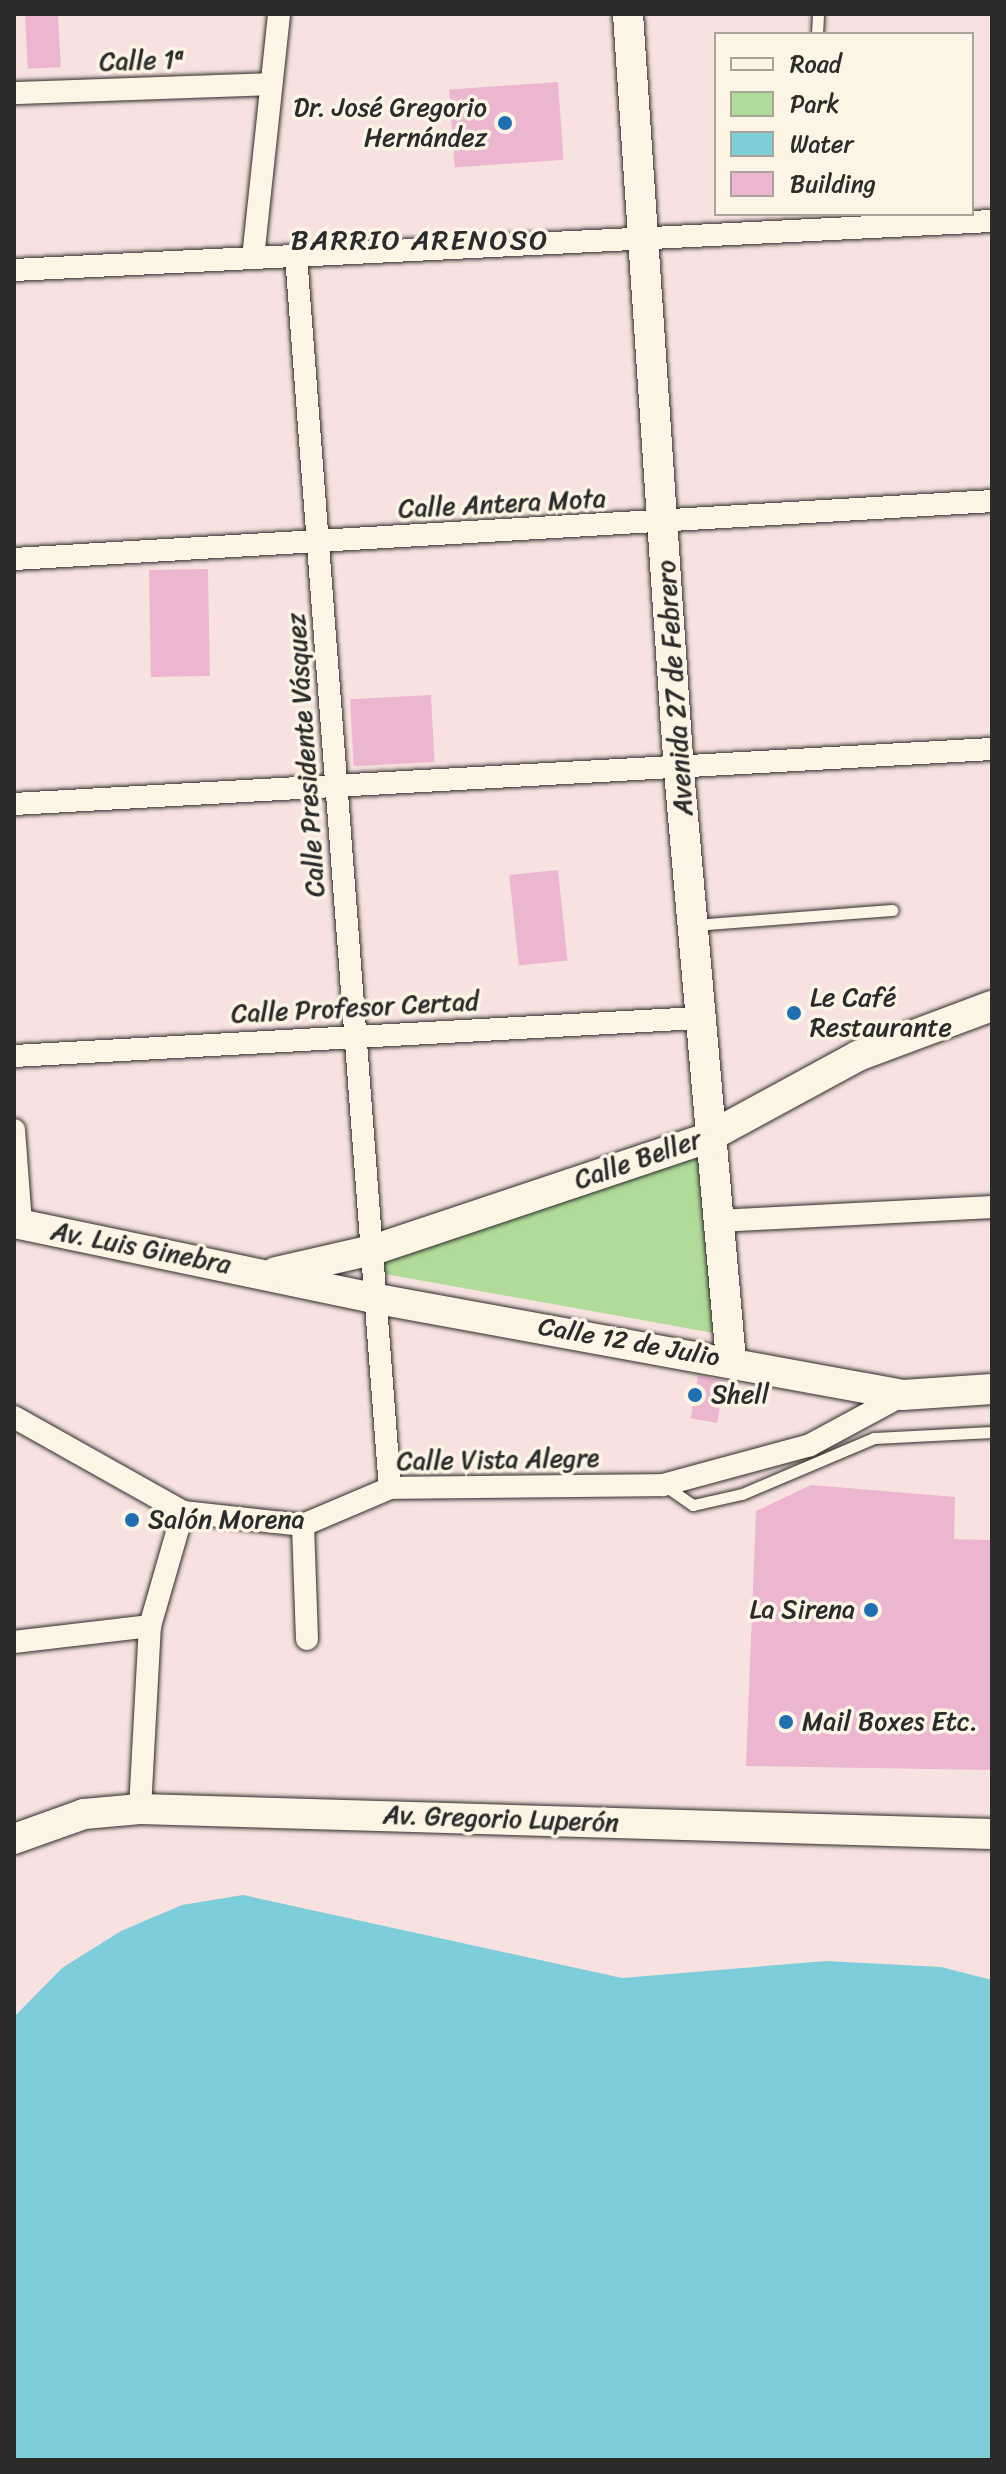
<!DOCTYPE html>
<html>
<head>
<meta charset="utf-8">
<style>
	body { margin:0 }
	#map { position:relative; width:1006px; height:2474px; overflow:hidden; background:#f7e2df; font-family:Sriracha,sans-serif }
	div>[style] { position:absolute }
	.green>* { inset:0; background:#b1db98 }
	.water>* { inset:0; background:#7ecddb }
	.building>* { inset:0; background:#ecb6d0; transform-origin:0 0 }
	.roads { filter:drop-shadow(0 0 2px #2b2b2b) drop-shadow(0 0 2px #2b2b2b) }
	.lane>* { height:11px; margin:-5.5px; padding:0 5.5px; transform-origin:5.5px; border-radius:5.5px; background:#fcf5e5 }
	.street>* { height:22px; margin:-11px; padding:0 11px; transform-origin:11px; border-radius:11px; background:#fcf5e5 }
	.secondary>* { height:30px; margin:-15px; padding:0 15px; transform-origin:15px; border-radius:15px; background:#fcf5e5 }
	.dots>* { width:22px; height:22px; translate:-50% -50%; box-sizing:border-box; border:4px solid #fcf5e5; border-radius:50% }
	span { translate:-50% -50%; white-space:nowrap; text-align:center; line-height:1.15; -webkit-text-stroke:7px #fcf5e5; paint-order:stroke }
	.street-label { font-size:26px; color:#2b2b2b }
	.poi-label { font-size:26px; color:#2b2b2b }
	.right { translate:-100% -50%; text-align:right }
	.left { translate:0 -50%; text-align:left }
	.neighbourhood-label { font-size:28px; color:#2b2b2b; letter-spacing:2px }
	.frame { position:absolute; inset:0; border:16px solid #2b2b2b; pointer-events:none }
	.legend { position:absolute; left:714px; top:32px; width:260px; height:184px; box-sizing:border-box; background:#fcf5e5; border:2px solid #a8a49b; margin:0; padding:10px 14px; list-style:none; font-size:24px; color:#2b2b2b }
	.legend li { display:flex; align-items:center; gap:16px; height:40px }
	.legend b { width:40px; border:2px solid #a8a49b }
</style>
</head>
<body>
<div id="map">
	<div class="green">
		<i style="clip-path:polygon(698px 1148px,714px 1333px,324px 1263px)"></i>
	</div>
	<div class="water">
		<i style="clip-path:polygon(243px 1895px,622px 1978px,826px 1961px,941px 1967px,992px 1980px,992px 2460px,14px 2460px,14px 2017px,62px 1968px,121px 1931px,182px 1905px)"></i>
	</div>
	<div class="building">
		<i style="left:58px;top:14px;width:53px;height:33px;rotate:87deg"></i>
		<i style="left:558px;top:82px;width:78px;height:109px;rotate:86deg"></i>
		<i style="left:208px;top:569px;width:107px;height:59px;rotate:89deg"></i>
		<i style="left:431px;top:695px;width:67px;height:81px;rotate:87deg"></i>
		<i style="left:558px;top:870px;width:91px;height:49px;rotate:84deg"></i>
		<i style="left:698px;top:1376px;width:27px;height:43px;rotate:10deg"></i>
		<i style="clip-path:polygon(811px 1485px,955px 1497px,954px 1539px,990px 1540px,992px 1770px,746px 1766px,756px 1511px)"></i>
	</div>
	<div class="roads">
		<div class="lane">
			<i style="left:817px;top:34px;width:20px;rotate:-87deg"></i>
			<i style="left:693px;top:925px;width:200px;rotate:-4.3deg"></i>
			<i style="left:664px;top:1485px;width:35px;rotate:35deg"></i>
			<i style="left:693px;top:1505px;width:50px;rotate:-12.7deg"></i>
			<i style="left:742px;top:1494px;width:143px;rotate:-23deg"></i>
			<i style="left:874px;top:1438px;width:118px;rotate:-2.9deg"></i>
		</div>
		<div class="street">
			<i style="left:14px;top:93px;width:257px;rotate:-2deg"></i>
			<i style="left:296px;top:256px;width:1236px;rotate:85.64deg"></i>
			<i style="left:253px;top:258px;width:245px;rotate:-83.9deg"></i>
			<i style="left:14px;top:270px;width:979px;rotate:-2.87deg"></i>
			<i style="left:14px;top:559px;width:980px;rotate:-3.39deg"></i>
			<i style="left:14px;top:804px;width:980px;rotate:-3.22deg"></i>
			<i style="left:14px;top:1056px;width:686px;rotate:-3.18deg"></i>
			<i style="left:14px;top:1130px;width:94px;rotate:85.7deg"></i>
			<i style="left:718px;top:1221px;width:274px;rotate:-2.9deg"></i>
			<i style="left:14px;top:1417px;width:194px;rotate:29.3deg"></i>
			<i style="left:183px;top:1512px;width:121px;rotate:6.2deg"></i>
			<i style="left:303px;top:1525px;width:95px;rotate:-23deg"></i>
			<i style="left:390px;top:1488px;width:273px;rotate:-0.6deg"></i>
			<i style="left:663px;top:1485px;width:152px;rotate:-15.2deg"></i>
			<i style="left:810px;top:1445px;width:106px;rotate:-28.3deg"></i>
			<i style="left:303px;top:1525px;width:114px;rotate:88deg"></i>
			<i style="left:14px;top:1642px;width:137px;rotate:-6.7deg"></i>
			<i style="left:140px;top:1809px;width:183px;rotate:-86.9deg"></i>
			<i style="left:150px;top:1626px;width:119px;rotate:-73.9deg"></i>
		</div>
		<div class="secondary">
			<i style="left:628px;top:14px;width:759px;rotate:86.15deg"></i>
			<i style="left:679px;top:771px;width:592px;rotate:84.96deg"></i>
			<i style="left:14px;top:1223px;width:366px;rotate:11.8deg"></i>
			<i style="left:372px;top:1298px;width:540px;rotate:10.35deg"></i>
			<i style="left:903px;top:1395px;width:89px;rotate:-3.9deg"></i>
			<i style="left:276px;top:1272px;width:99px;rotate:-12.8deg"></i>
			<i style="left:373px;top:1250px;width:352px;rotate:-18.5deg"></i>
			<i style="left:707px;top:1138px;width:172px;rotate:-28.5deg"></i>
			<i style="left:858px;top:1056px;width:143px;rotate:-20.5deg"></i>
			<i style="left:14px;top:1839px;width:74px;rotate:-19.7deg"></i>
			<i style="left:84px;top:1814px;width:56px;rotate:-5.1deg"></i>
			<i style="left:140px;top:1809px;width:852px;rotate:1.68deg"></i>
		</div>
	</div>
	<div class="dots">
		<i style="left:505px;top:123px;background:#1f6fb2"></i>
		<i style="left:794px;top:1013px;background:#1f6fb2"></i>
		<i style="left:695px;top:1395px;background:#1f6fb2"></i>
		<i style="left:132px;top:1520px;background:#1f6fb2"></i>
		<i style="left:871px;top:1610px;background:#1f6fb2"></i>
		<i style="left:786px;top:1722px;background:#1f6fb2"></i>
	</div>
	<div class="street-label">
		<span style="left:142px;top:61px;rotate:-2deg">Calle 1ª</span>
		<span style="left:502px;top:504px;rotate:-3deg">Calle Antera Mota</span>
		<span style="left:675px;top:688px;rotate:-94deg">Avenida 27 de Febrero</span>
		<span style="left:306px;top:755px;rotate:-94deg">Calle Presidente Vásquez</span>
		<span style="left:355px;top:1008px;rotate:-3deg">Calle Profesor Certad</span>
		<span style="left:638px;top:1160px;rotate:-19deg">Calle Beller</span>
		<span style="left:141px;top:1248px;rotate:11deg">Av. Luis Ginebra</span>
		<span style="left:629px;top:1342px;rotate:10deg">Calle 12 de Julio</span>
		<span style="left:498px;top:1460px;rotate:-1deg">Calle Vista Alegre</span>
		<span style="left:501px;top:1819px;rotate:2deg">Av. Gregorio Luperón</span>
	</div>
	<div class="poi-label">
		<span class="right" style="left:487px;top:123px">Dr. José Gregorio<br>Hernández</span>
		<span class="left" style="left:810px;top:1013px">Le Café<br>Restaurante</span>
		<span class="left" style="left:711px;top:1395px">Shell</span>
		<span class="left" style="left:148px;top:1520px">Salón Morena</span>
		<span class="right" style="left:855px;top:1610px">La Sirena</span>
		<span class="left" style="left:802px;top:1722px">Mail Boxes Etc.</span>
	</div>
	<div class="neighbourhood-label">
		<span style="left:420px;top:240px">BARRIO ARENOSO</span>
	</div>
	<div class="frame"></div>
	<ul class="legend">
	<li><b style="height:10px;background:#fcf5e5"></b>Road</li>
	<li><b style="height:22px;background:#b1db98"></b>Park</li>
	<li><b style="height:22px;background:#7ecddb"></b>Water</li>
	<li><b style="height:22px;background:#ecb6d0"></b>Building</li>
	</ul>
</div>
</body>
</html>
